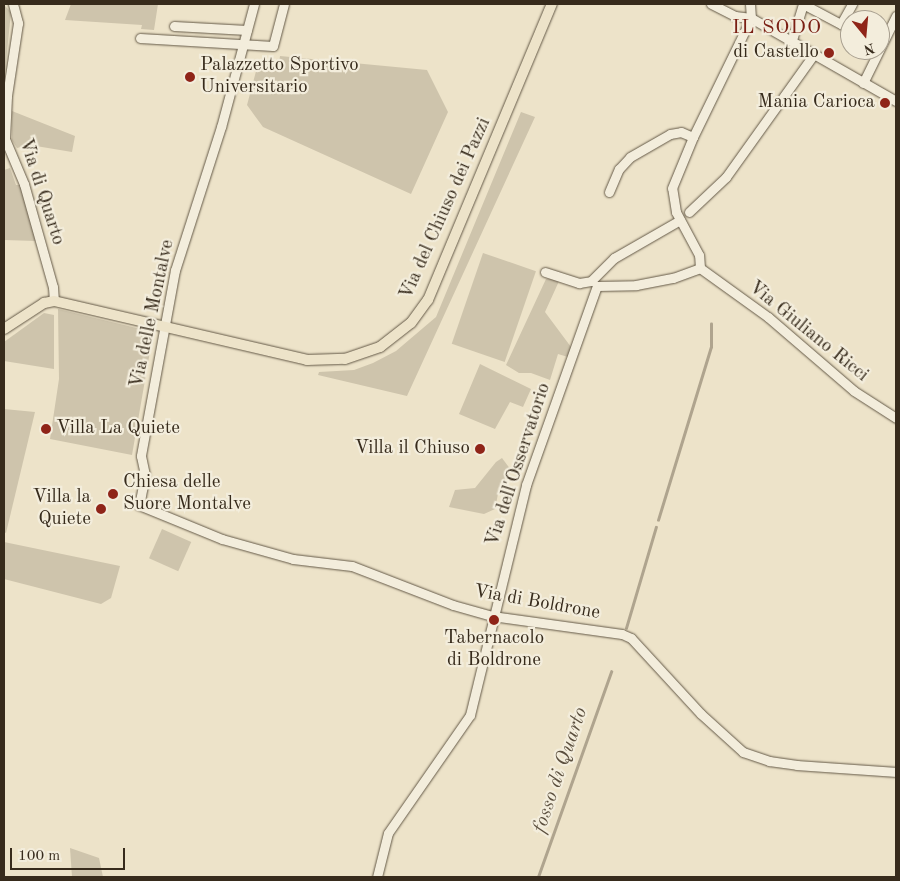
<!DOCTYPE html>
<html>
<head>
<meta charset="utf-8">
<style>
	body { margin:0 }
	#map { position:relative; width:900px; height:881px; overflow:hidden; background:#ede3c9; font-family:"Old Standard TT",serif }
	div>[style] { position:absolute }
	.green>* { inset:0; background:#cec4ac; transform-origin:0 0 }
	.stream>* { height:2.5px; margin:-1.25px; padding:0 1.25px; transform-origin:1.25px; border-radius:1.25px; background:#afa48e }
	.roads { filter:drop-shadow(0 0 1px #645947) drop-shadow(0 0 1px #645947) }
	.minor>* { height:9px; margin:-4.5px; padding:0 4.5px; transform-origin:4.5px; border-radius:4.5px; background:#f3eddc }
	.major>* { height:10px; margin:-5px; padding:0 5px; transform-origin:5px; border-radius:5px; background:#ede3c9 }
	.dots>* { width:14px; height:14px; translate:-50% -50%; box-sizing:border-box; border:2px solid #f3eddc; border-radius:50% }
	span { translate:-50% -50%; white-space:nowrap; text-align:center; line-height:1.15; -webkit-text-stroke:4.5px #f3eddc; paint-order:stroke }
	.poi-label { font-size:19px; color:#372b1c }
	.right { translate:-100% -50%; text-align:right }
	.left { translate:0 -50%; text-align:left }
	.street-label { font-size:19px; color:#372b1c }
	.neighbourhood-label { font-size:20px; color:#7a1f14; letter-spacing:1px }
	.water-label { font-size:20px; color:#5b4f3e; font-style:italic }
	.frame { position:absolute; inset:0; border:5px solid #372b1c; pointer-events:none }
	.north { position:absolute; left:840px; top:10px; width:50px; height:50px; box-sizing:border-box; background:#f3eddc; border:1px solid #a89f8f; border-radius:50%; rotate:163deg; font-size:14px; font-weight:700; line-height:20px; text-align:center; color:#372b1c }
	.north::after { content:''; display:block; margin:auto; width:18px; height:22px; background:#8f2418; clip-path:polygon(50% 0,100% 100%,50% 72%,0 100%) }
	.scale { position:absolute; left:10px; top:848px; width:115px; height:22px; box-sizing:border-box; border:2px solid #372b1c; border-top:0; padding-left:6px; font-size:15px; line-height:18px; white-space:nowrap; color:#372b1c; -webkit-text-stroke:4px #f3eddc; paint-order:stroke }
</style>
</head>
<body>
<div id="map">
	<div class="green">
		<i style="clip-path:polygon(71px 4px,158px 4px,154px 30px,141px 29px,142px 25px,65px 20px)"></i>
		<i style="clip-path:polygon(4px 5px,11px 12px,4px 82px)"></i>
		<i style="clip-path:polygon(280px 56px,427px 70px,448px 112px,411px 194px,263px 127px,247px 105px,259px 60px,279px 62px)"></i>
		<i style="clip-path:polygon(12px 111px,75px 136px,72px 152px,30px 145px,17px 148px,12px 140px)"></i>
		<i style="clip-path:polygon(521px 112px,535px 117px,407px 396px,318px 375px,319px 372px,354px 370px,373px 363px,396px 351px,436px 317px)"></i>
		<i style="clip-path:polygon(10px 168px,16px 185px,20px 185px,36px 241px,4px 240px,4px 170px)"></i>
		<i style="left:483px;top:253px;width:56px;height:96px;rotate:19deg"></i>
		<i style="clip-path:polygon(546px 279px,560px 279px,545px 312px,571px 347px,568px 357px,558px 354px,550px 380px,531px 373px,519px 373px,506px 365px)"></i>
		<i style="clip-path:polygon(58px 309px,149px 331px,153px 334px,132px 455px,50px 439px,59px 379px)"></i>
		<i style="clip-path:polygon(44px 313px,54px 315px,54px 369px,4px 361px,4px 342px)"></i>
		<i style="clip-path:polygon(480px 364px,531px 389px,523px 407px,510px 402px,495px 429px,459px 414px)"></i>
		<i style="clip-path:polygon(4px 409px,35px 412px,6px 533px,4px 532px)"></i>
		<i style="clip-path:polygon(502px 458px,511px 470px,499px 489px,495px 509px,484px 514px,449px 507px,455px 490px,475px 488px,496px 462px)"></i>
		<i style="left:162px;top:529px;width:32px;height:32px;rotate:24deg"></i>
		<i style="clip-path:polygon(4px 542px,120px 566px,111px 598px,101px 604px,4px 579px)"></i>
		<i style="clip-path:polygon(70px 848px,99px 858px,103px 877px,72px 877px)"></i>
	</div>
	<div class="stream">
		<i style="left:658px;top:520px;width:181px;rotate:-73deg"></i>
		<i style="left:711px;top:347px;width:23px;rotate:-90deg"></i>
		<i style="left:626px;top:628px;width:105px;rotate:-73.5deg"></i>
		<i style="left:538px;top:877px;width:218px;rotate:-70.4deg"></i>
	</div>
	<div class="roads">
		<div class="minor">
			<i style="left:13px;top:4px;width:20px;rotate:75deg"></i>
			<i style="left:18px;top:23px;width:74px;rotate:98.6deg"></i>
			<i style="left:7px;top:96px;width:43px;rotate:92.7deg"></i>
			<i style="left:5px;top:139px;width:49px;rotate:67.1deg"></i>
			<i style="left:24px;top:184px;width:107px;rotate:74.3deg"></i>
			<i style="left:53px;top:287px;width:14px;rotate:86deg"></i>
			<i style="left:254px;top:4px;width:127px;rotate:105deg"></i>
			<i style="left:221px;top:127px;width:150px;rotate:107.8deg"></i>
			<i style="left:175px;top:270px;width:189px;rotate:100.4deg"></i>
			<i style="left:141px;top:456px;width:19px;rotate:78deg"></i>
			<i style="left:145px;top:475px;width:31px;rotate:101deg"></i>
			<i style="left:139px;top:505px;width:90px;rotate:22.3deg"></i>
			<i style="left:222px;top:539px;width:74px;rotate:15.7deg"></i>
			<i style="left:293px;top:559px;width:59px;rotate:6.8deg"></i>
			<i style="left:352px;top:566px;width:108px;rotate:21.1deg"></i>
			<i style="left:453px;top:605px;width:41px;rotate:15.8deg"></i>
			<i style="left:492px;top:616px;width:131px;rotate:7.9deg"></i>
			<i style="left:622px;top:634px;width:10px;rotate:24deg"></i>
			<i style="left:631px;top:638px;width:103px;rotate:47.4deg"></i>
			<i style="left:701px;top:714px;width:57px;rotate:42.1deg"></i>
			<i style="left:743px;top:752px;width:28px;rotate:19deg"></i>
			<i style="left:769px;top:761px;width:28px;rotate:8deg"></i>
			<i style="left:797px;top:765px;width:99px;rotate:4deg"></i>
			<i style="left:750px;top:4px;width:14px;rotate:86deg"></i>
			<i style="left:751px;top:18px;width:167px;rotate:29.8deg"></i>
			<i style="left:803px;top:4px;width:53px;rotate:28deg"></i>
			<i style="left:841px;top:24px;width:23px;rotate:-61deg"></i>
			<i style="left:174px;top:26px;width:73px;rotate:3.1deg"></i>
			<i style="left:140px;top:38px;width:133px;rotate:3.4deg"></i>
			<i style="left:273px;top:46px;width:43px;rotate:-75.3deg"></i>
			<i style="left:792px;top:40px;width:38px;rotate:-73deg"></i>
			<i style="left:863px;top:83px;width:75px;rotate:-63.8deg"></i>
			<i style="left:609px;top:192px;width:25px;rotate:-67deg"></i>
			<i style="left:619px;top:169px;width:16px;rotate:-47deg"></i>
			<i style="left:630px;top:157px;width:46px;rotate:-29.9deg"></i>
			<i style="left:670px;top:134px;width:11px;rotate:-10deg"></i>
			<i style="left:681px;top:132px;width:13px;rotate:23deg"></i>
			<i style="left:689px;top:212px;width:51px;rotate:-43.4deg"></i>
			<i style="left:726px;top:177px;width:151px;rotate:-54.4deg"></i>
			<i style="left:700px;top:268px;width:13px;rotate:-94deg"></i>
			<i style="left:699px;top:255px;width:49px;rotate:-118.1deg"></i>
			<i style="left:676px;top:212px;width:24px;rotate:-99deg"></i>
			<i style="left:672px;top:188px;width:55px;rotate:-67.6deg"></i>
			<i style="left:693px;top:137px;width:132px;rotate:-64deg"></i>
			<i style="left:751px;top:18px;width:16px;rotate:-173deg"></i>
			<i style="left:735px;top:16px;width:27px;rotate:-153deg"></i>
			<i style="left:700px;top:268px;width:84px;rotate:35.8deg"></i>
			<i style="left:768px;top:317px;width:113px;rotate:40.7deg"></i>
			<i style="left:854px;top:391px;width:50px;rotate:32.7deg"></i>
			<i style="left:545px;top:272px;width:36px;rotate:18deg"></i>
			<i style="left:579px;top:283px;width:12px;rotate:-9deg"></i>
			<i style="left:591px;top:281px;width:33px;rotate:-45deg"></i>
			<i style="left:614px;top:258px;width:76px;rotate:-29.9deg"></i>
			<i style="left:377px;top:877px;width:45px;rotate:-76deg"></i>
			<i style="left:388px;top:833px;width:144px;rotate:-55.2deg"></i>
			<i style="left:470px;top:715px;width:237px;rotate:-76.3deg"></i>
			<i style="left:526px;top:485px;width:211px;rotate:-70.4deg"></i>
			<i style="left:597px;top:286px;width:39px;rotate:-1deg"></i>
			<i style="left:636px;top:285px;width:38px;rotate:-11deg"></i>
			<i style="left:673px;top:278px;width:29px;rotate:-20deg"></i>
		</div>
		<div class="major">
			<i style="left:4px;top:329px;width:48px;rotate:-33deg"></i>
			<i style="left:44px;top:303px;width:10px;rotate:-11deg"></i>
			<i style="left:54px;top:301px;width:260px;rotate:13.1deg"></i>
			<i style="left:307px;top:360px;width:38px;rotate:-2deg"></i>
			<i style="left:345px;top:359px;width:37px;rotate:-19deg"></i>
			<i style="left:380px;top:347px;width:39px;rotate:-38deg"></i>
			<i style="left:411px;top:323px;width:29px;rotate:-54deg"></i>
			<i style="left:428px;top:300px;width:321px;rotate:-67.3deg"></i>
		</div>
	</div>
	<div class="dots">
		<i style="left:829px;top:53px;background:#8f2418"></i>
		<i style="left:190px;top:77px;background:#8f2418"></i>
		<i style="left:885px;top:103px;background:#8f2418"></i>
		<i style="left:46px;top:429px;background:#8f2418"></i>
		<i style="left:480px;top:449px;background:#8f2418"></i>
		<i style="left:113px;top:494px;background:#8f2418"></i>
		<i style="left:101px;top:509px;background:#8f2418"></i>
		<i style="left:494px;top:620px;background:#8f2418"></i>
	</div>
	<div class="poi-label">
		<span class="right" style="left:819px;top:53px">di Castello</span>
		<span class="left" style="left:200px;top:77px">Palazzetto Sportivo<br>Universitario</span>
		<span class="right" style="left:875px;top:103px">Mania Carioca</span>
		<span class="left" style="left:56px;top:429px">Villa La Quiete</span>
		<span class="right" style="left:470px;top:449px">Villa il Chiuso</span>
		<span class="left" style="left:123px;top:494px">Chiesa delle<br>Suore Montalve</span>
		<span class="right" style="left:91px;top:509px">Villa la<br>Quiete</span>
		<span style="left:494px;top:650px">Tabernacolo<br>di Boldrone</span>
	</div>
	<div class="street-label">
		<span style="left:41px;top:192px;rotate:72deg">Via di Quarto</span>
		<span style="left:446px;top:209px;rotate:-66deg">Via del Chiuso dei Pazzi</span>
		<span style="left:153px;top:314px;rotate:-78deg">Via delle Montalve</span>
		<span style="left:808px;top:332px;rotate:39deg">Via Giuliano Ricci</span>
		<span style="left:519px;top:465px;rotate:-72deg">Via dell'Osservatorio</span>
		<span style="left:537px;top:603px;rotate:10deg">Via di Boldrone</span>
	</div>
	<div class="neighbourhood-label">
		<span style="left:777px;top:28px">IL SODO</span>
	</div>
	<div class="water-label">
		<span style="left:561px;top:770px;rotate:-71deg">fosso di Quarto</span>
	</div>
	<div class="frame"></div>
	<div class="north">N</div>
	<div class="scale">100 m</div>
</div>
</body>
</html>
